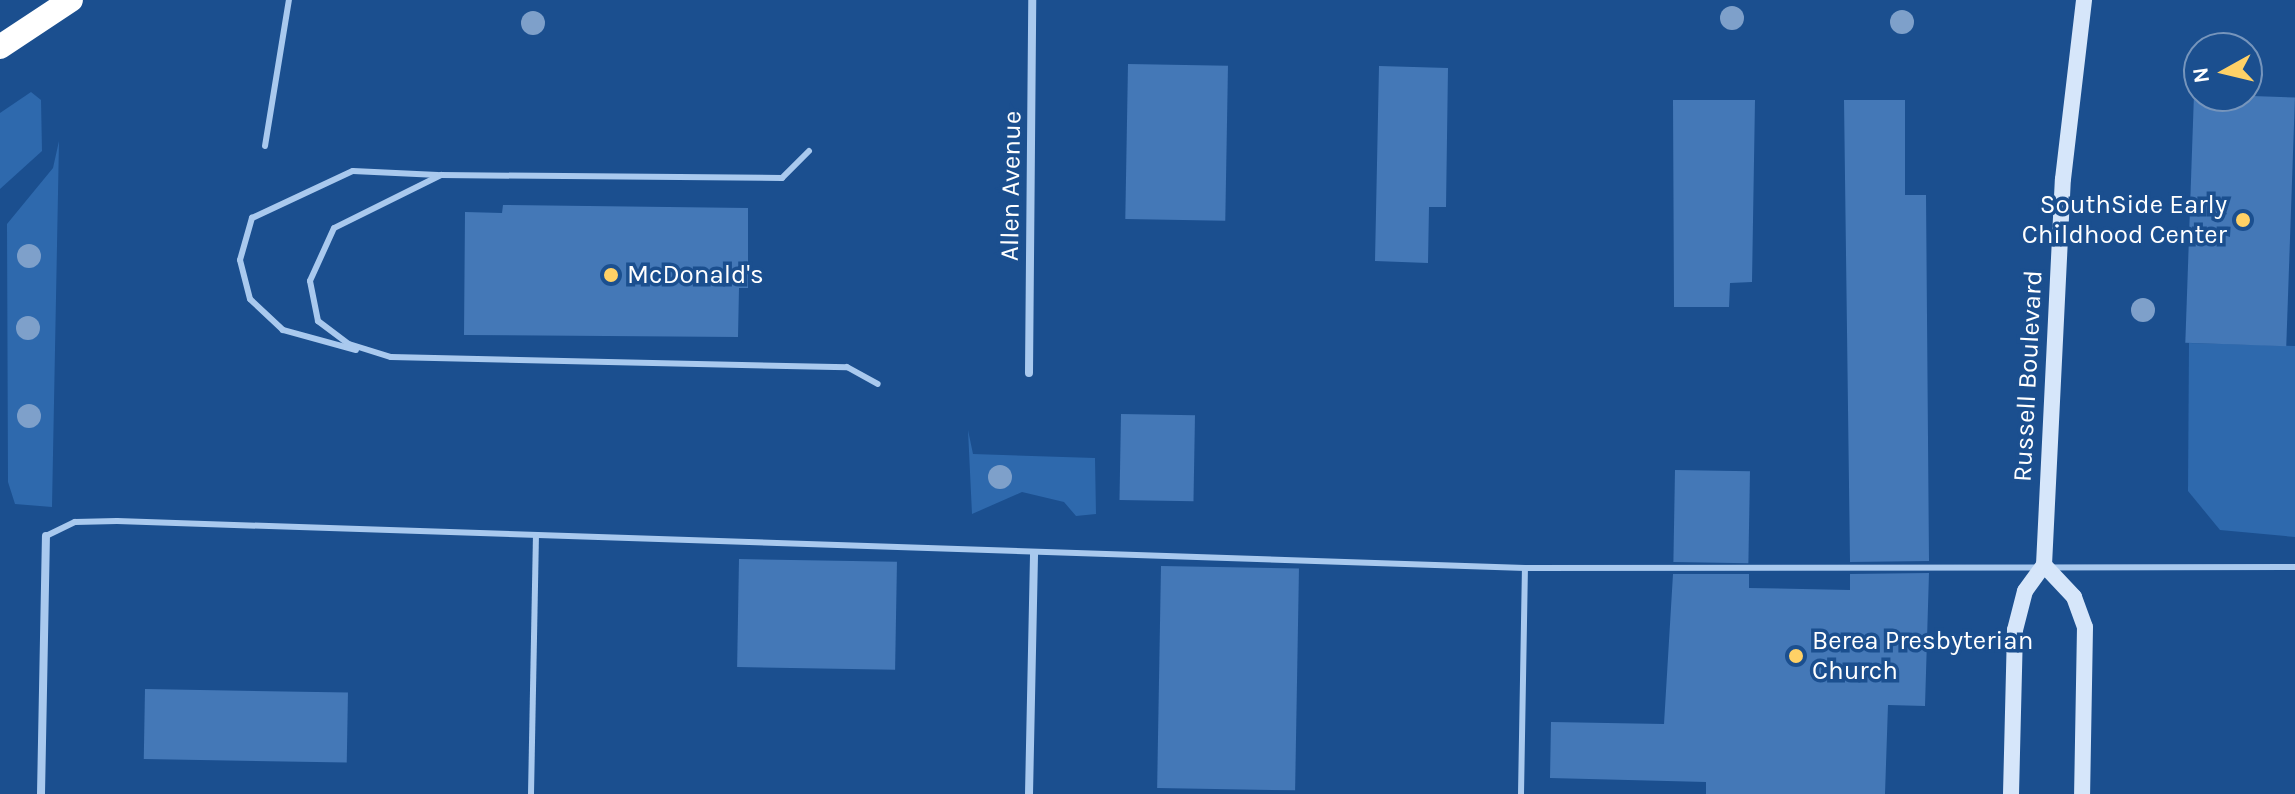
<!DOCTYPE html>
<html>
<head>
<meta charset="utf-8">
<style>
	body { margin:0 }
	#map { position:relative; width:2295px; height:794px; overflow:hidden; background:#1b4f8f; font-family:Karla,sans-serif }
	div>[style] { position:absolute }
	.green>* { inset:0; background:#2e69ad }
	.building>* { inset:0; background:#4478b7; transform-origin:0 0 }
	.lane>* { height:6px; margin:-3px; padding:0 3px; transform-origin:3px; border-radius:3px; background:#a9c9ee }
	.street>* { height:8px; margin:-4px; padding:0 4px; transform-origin:4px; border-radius:4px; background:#a9c9ee }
	.secondary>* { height:16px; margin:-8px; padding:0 8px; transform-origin:8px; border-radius:8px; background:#d6e6fa }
	.highway>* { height:24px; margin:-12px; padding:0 12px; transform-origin:12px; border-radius:12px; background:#fff }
	.trees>* { width:24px; height:24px; margin:-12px; border-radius:50%; background:#7ea0ca }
	.dots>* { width:22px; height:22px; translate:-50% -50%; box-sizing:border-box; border:4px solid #1b4f8f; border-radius:50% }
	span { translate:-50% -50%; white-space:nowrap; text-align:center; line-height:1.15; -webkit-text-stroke:7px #1b4f8f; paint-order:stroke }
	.street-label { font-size:26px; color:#fff }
	.poi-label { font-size:26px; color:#fff }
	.right { translate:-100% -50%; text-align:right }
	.left { translate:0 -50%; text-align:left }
	.north { position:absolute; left:2183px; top:32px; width:80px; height:80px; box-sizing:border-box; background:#1b4f8f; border:2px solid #7695bc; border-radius:50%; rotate:262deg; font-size:22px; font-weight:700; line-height:32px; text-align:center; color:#fff }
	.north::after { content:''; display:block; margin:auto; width:28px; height:36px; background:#ffd166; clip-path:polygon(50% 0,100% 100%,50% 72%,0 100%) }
</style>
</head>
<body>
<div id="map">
	<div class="green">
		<i style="clip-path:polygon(31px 92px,41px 100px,42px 151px,0 189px,0 113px)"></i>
		<i style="clip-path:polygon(59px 141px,52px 507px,15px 504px,8px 482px,7px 224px,53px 168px)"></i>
		<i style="clip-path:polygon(2189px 343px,2295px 346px,2295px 537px,2220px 530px,2188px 491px)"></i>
		<i style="clip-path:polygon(968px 430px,973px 454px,1095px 458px,1096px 514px,1076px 516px,1064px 502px,1022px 492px,972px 514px)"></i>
	</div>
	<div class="building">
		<i style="left:1128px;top:64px;width:100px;height:155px;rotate:1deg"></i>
		<i style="clip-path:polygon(1379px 66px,1448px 68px,1446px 207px,1429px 207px,1428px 263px,1375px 261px)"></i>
		<i style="left:2194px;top:94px;width:101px;height:249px;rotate:2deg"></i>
		<i style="clip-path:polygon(1673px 100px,1755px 100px,1752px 282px,1730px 283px,1729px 307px,1674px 307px)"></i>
		<i style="clip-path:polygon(1844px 100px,1905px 100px,1905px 195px,1926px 195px,1929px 561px,1850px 562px)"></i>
		<i style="clip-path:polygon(503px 205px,748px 208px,748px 288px,739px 288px,738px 337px,464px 335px,465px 212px,502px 213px)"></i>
		<i style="left:1121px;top:414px;width:74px;height:86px;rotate:1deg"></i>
		<i style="left:1675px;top:470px;width:75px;height:92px;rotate:1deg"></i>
		<i style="left:739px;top:559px;width:158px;height:108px;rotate:1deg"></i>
		<i style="left:1161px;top:566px;width:138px;height:222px;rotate:1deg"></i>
		<i style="clip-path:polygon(1929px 573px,1925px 706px,1888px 705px,1885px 794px,1706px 794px,1706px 782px,1550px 778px,1551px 722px,1664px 724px,1673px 574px,1749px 574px,1749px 588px,1850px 590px,1850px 574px)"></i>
		<i style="left:145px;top:689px;width:203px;height:70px;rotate:1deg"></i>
	</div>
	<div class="lane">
		<i style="left:265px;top:146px;width:148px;rotate:-80.7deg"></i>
		<i style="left:809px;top:151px;width:38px;rotate:135deg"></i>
		<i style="left:782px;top:178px;width:341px;rotate:-179.5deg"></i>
		<i style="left:441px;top:175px;width:119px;rotate:153.6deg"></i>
		<i style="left:334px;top:228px;width:58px;rotate:114.4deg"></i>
		<i style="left:310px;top:281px;width:41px;rotate:78.7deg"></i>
		<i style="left:318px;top:321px;width:39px;rotate:37deg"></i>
		<i style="left:349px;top:344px;width:44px;rotate:17.2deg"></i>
		<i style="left:391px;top:357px;width:456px;rotate:1.3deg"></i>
		<i style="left:847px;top:367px;width:35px;rotate:29deg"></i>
		<i style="left:356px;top:350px;width:76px;rotate:-164.7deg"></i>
		<i style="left:283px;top:330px;width:45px;rotate:-136.8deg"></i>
		<i style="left:250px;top:299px;width:40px;rotate:-104.4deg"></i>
		<i style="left:240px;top:260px;width:44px;rotate:-74.1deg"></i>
		<i style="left:252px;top:218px;width:111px;rotate:-25deg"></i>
		<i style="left:353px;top:171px;width:85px;rotate:2.7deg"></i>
		<i style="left:46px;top:536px;width:32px;rotate:-26deg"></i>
		<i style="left:75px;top:522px;width:42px;rotate:-1.4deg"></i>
		<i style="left:117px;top:521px;width:1409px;rotate:1.91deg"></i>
		<i style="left:1525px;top:568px;width:770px;rotate:-0.07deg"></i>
		<i style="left:531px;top:794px;width:259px;rotate:-88.9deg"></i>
		<i style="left:1521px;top:794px;width:226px;rotate:-89deg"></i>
	</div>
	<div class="street">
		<i style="left:1029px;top:373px;width:373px;rotate:-89.5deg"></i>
		<i style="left:41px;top:794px;width:258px;rotate:-88.9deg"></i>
		<i style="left:1029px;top:794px;width:240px;rotate:-88.8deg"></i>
	</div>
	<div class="secondary">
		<i style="left:2044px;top:565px;width:44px;rotate:46.8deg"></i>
		<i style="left:2074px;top:597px;width:32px;rotate:70deg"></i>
		<i style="left:2085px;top:627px;width:167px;rotate:91deg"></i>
		<i style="left:2011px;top:794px;width:164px;rotate:-88.6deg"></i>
		<i style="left:2015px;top:630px;width:40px;rotate:-75.6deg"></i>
		<i style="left:2025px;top:591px;width:32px;rotate:-54deg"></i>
		<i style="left:2044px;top:565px;width:386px;rotate:-87.2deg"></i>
		<i style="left:2063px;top:179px;width:180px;rotate:-83.3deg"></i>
	</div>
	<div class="highway">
		<i style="left:0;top:47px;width:85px;rotate:-33.5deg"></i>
	</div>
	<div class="trees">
		<i style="left:1732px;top:18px"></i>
		<i style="left:1902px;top:22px"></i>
		<i style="left:533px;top:23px"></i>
		<i style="left:29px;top:256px"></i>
		<i style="left:2143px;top:310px"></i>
		<i style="left:28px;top:328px"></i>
		<i style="left:29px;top:416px"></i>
		<i style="left:1000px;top:477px"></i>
	</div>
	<div class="dots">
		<i style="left:2243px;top:220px;background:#ffd166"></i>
		<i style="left:611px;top:275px;background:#ffd166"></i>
		<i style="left:1796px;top:656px;background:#ffd166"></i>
	</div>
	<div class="street-label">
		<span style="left:1011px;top:186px;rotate:-89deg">Allen Avenue</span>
		<span style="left:2028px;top:376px;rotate:-87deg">Russell Boulevard</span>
	</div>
	<div class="poi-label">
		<span class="right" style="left:2227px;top:220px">SouthSide Early<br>Childhood Center</span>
		<span class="left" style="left:627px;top:275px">McDonald's</span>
		<span class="left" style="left:1812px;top:656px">Berea Presbyterian<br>Church</span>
	</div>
	<div class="north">N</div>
</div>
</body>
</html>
